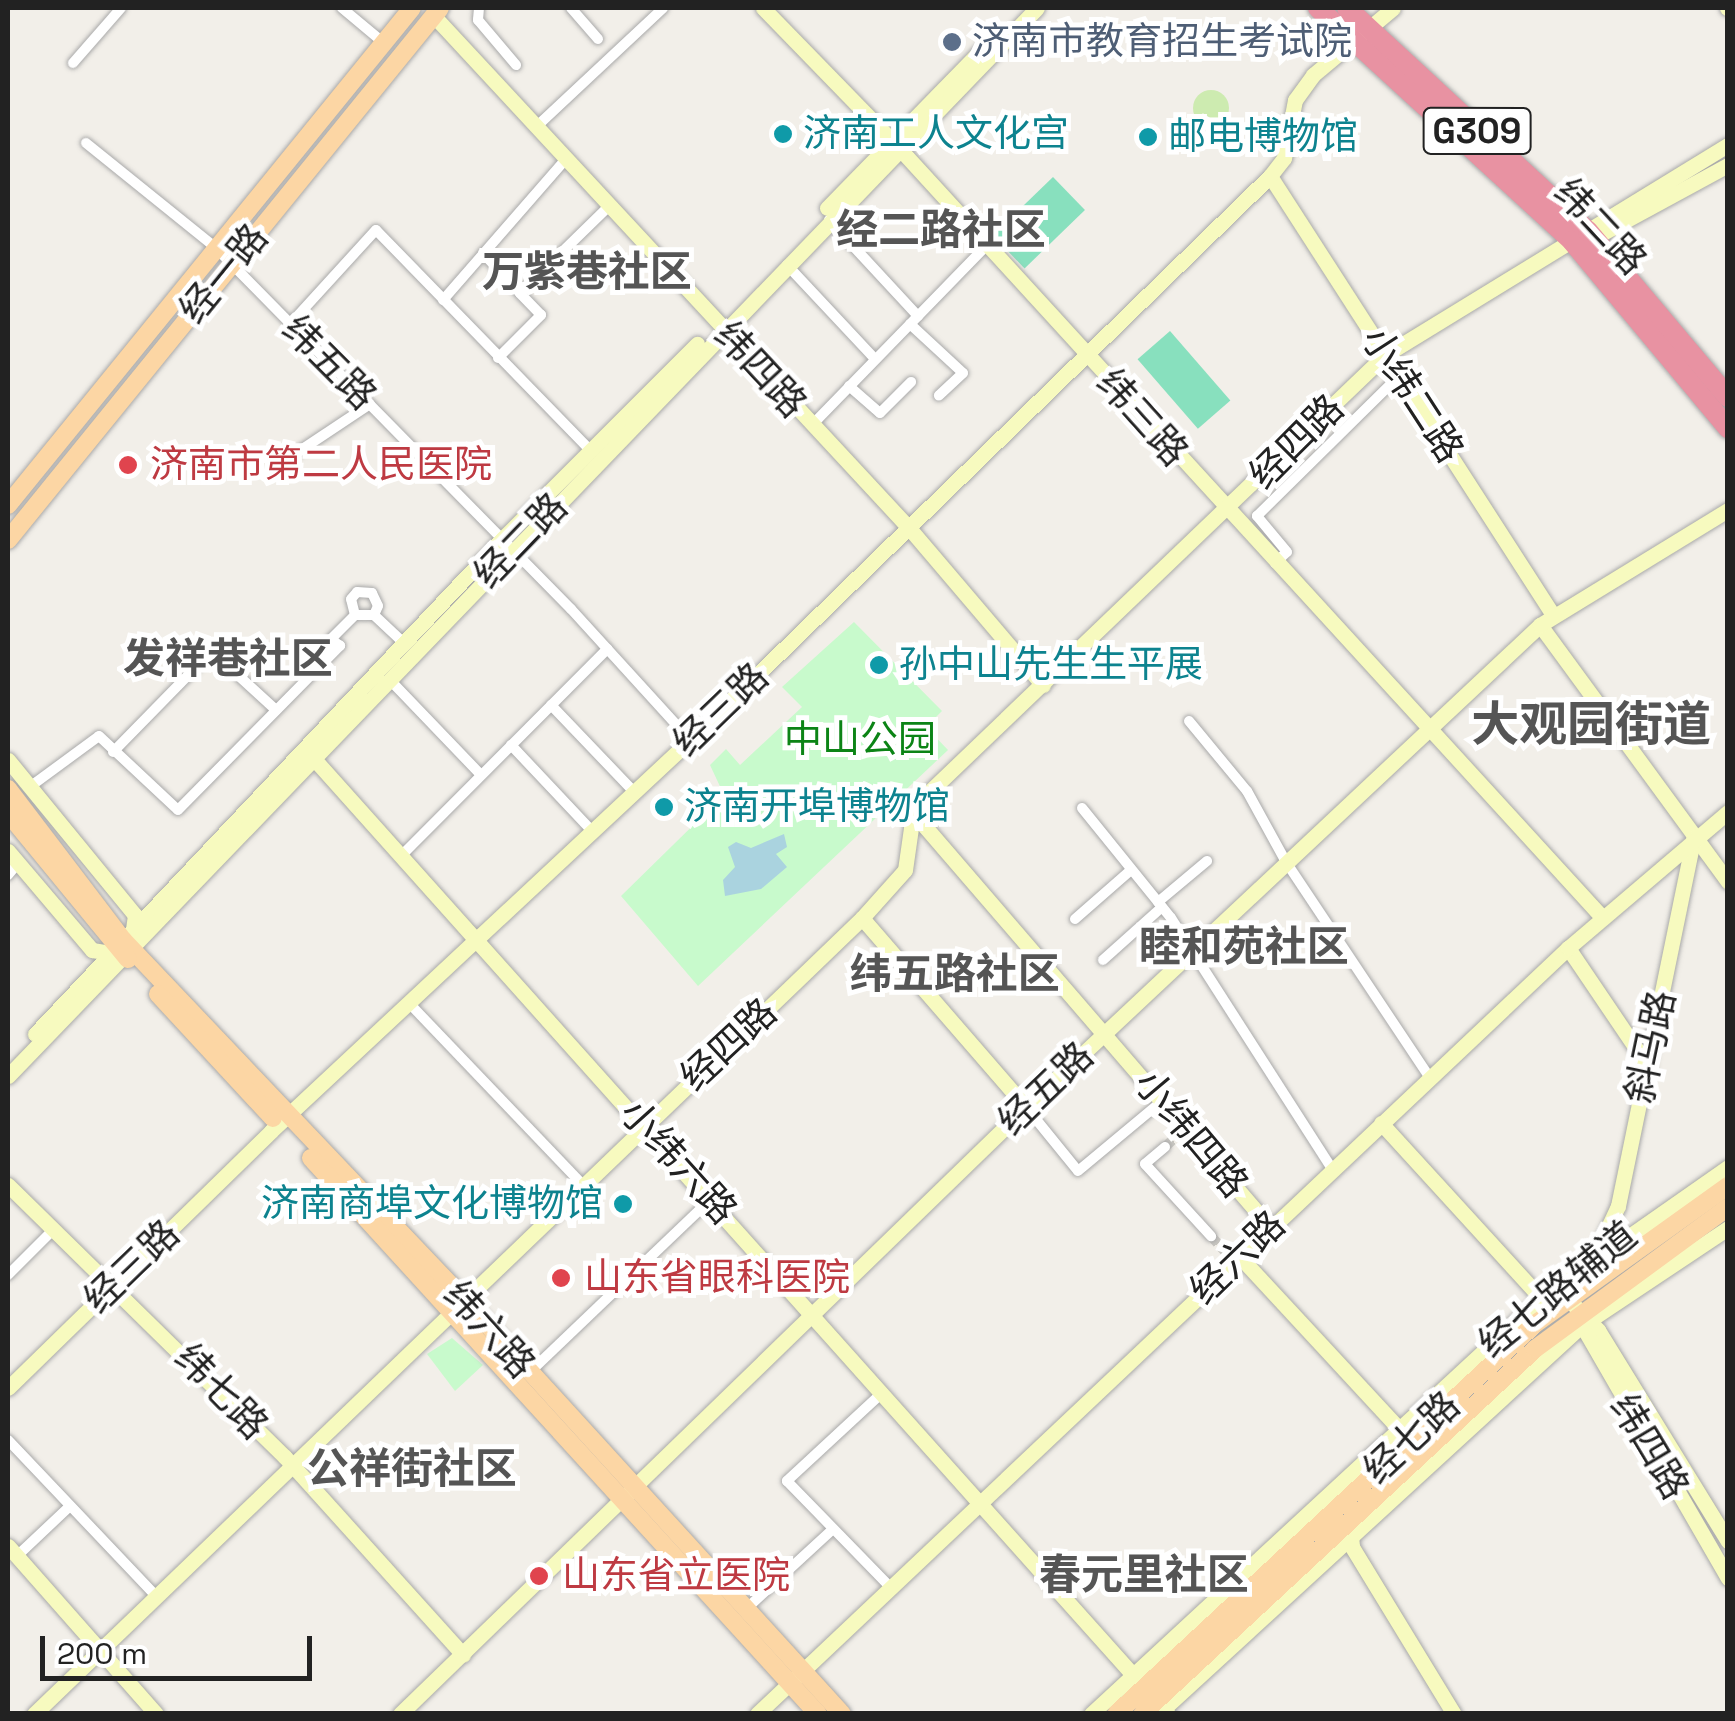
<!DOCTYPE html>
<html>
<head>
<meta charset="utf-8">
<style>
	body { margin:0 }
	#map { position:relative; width:1735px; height:1721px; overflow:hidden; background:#f2efe9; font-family:"Space Grotesk","Noto Sans SC",sans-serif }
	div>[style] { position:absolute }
	.grass>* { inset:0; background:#cdebb0 }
	.round { border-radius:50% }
	.park>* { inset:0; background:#c8facc }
	.pitch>* { inset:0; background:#88e0be; transform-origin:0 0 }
	.water>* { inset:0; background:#aad3df }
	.street-tunnel>* { height:10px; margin-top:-5px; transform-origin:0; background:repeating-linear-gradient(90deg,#c8c6c1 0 10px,transparent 0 15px) }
	.roads { filter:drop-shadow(0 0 2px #a9a9a9) drop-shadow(0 0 2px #a9a9a9) }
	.street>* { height:10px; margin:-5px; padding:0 5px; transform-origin:5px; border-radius:5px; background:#fff }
	.secondary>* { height:15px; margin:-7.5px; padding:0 7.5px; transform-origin:7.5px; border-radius:7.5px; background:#f7fabf }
	.primary>* { height:18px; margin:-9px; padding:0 9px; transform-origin:9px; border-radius:9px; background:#fcd6a4 }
	.highway>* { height:20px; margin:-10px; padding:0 10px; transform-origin:10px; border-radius:10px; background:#e892a2 }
	.dots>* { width:28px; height:28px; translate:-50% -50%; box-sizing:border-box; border:5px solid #fff; border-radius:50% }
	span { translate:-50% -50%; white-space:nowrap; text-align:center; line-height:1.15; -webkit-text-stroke:10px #fff; paint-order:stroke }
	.shield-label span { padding:2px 8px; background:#fff; border:2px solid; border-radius:8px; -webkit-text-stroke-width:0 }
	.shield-label { font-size:35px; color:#222; font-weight:700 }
	.service-label { font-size:38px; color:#4e5e75 }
	.left { translate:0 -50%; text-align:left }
	.culture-label { font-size:38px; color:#0d838f }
	.right { translate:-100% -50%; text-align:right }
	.street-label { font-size:38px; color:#222 }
	.health-label { font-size:38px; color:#be3a42 }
	.park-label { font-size:38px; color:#0c8416 }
	.quarter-label { font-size:42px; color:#555; font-weight:700 }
	.district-label { font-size:48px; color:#555; font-weight:700 }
	.frame { position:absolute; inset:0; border:10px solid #222; pointer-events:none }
	.scale { position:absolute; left:40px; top:1636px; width:272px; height:45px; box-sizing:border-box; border:5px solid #222; border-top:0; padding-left:12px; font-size:30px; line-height:35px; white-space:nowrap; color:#222; -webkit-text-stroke:8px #fff; paint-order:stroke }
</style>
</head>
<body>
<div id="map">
	<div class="grass">
		<i class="round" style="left:1193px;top:90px;width:36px;height:36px"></i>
	</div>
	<div class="park">
		<i style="clip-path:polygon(854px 622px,942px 711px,926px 727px,948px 750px,698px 986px,621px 896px,724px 795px,710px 765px,726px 749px,740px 765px,802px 707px,782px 687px)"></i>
		<i style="clip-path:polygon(452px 1338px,483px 1365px,455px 1391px,427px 1354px)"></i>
	</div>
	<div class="pitch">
		<i style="left:1053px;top:177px;width:46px;height:84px;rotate:46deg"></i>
		<i style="left:1170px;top:331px;width:92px;height:43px;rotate:49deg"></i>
	</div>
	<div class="water">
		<i style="clip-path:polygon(784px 834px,787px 847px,776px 854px,787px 867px,761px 889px,725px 896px,723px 880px,735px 867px,728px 847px,736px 842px,751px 848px)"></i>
	</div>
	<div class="street-tunnel">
		<i style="left:1165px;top:1147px;width:16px;rotate:-43deg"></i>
		<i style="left:1211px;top:1236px;width:25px;rotate:48deg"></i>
	</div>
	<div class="roads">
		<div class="street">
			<i style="left:342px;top:8px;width:56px;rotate:39.9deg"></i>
			<i style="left:479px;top:8px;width:12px;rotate:95deg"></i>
			<i style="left:478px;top:20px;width:59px;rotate:49.8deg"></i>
			<i style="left:571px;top:8px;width:41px;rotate:48.9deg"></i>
			<i style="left:73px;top:63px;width:73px;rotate:-48.9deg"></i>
			<i style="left:536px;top:127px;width:174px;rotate:-43.1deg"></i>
			<i style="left:86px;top:143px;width:166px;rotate:38.9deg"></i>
			<i style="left:215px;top:247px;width:508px;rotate:45.48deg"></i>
			<i style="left:571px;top:609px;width:177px;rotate:47.7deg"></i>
			<i style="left:829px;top:220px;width:131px;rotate:47.2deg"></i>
			<i style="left:483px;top:253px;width:54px;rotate:47.2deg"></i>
			<i style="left:787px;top:265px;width:129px;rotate:46.9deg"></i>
			<i style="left:443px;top:300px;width:187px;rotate:-48.9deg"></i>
			<i style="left:291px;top:323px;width:126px;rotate:-47.6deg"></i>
			<i style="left:376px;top:230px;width:307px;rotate:45.8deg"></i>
			<i style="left:910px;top:324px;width:72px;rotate:42.8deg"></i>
			<i style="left:963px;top:373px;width:33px;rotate:137deg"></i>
			<i style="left:498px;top:358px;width:61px;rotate:-45deg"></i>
			<i style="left:541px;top:315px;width:30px;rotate:-134deg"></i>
			<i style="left:520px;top:293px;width:124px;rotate:-44.3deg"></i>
			<i style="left:849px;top:386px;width:41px;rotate:41.1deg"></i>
			<i style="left:880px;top:413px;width:44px;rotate:-45deg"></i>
			<i style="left:812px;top:425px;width:251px;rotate:-45.8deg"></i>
			<i style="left:280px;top:464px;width:108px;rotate:-33.7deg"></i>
			<i style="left:1275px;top:563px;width:16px;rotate:-43deg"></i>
			<i style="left:1287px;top:552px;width:47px;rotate:-129.8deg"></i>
			<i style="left:1257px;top:516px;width:199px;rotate:-44.6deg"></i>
			<i style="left:374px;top:615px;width:19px;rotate:180deg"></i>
			<i style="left:355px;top:615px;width:16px;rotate:-104deg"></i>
			<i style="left:351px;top:599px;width:9px;rotate:-49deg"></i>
			<i style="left:357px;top:592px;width:15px;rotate:4deg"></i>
			<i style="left:372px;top:593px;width:14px;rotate:65deg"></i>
			<i style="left:378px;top:606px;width:10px;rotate:114deg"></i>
			<i style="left:374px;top:615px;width:44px;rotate:43.2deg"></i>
			<i style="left:389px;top:679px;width:133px;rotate:46.2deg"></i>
			<i style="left:551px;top:705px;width:120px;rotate:46.3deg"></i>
			<i style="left:1189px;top:721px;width:91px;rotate:50.4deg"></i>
			<i style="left:1247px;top:791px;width:81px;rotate:61.2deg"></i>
			<i style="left:1286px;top:862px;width:260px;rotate:56.3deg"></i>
			<i style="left:511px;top:745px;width:118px;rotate:46.7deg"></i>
			<i style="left:113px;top:752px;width:136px;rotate:-45.6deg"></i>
			<i style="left:208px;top:655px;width:9px;rotate:6deg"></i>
			<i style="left:217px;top:656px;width:80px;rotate:42.5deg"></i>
			<i style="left:31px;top:786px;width:84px;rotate:-36.3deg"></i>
			<i style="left:99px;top:736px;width:108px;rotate:43.1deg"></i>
			<i style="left:178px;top:810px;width:231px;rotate:-45.4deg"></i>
			<i style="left:340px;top:646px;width:11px;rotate:-142deg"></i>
			<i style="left:331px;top:639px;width:34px;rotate:-45deg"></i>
			<i style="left:1082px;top:808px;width:141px;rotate:51deg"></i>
			<i style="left:1171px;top:918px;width:298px;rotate:57.3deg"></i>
			<i style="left:402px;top:855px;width:291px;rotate:-45.1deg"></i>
			<i style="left:8px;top:875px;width:16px;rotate:-50deg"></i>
			<i style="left:1158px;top:902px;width:64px;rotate:-39.9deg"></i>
			<i style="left:1075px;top:919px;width:74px;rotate:-41.2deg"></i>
			<i style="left:1103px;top:960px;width:79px;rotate:-41.9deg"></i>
			<i style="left:408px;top:1002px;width:252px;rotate:46.3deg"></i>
			<i style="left:1026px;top:1107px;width:82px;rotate:50.9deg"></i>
			<i style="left:1078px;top:1171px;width:109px;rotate:-39.8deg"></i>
			<i style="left:1165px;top:1147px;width:26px;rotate:140deg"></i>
			<i style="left:1145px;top:1164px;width:98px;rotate:47.5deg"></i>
			<i style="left:8px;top:1275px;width:66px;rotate:-45deg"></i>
			<i style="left:529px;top:1373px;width:252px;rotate:-43.7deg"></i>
			<i style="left:883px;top:1392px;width:131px;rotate:137.2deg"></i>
			<i style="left:787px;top:1481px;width:148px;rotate:45.8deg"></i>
			<i style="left:8px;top:1440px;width:214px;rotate:46.5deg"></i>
			<i style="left:17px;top:1556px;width:73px;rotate:-43.3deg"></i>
			<i style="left:746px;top:1609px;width:118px;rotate:-42.6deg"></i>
		</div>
		<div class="secondary">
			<i style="left:763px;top:8px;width:195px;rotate:45.8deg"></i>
			<i style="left:899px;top:148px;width:1042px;rotate:47.57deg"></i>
			<i style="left:1727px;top:8px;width:1px"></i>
			<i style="left:433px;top:15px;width:701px;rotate:47.14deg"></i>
			<i style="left:910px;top:529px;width:205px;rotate:49.6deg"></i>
			<i style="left:1270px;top:176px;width:522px;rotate:57.19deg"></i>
			<i style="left:827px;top:208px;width:222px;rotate:-45.7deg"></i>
			<i style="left:1586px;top:242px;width:162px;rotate:-28.5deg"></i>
			<i style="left:1540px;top:625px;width:318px;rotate:53.8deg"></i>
			<i style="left:307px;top:751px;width:1292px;rotate:48.2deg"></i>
			<i style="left:8px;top:760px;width:200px;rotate:50.7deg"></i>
			<i style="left:135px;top:915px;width:15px;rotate:98deg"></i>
			<i style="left:915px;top:815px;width:544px;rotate:49.25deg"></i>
			<i style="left:8px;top:851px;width:130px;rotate:49.7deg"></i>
			<i style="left:92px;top:950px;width:26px;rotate:9deg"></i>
			<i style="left:862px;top:918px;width:250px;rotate:49.1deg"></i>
			<i style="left:1568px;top:948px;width:143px;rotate:55.9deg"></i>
			<i style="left:35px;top:1034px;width:681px;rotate:-46.67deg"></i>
			<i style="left:502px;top:539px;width:276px;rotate:-45deg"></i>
			<i style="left:8px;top:1076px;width:1483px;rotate:-46.07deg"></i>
			<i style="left:1381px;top:1123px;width:237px;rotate:47.6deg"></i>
			<i style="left:1541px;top:1298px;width:26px"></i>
			<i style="left:1567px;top:1298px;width:45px;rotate:45.9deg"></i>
			<i style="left:1598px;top:1330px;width:248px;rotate:58.4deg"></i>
			<i style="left:8px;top:1185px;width:388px;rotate:44.5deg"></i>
			<i style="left:285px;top:1457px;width:266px;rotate:48deg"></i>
			<i style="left:1597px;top:1251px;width:50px;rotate:-65deg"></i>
			<i style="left:1618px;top:1206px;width:377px;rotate:-78.4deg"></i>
			<i style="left:1240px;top:1257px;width:240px;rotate:47.2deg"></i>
			<i style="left:1580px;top:1322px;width:296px;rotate:60deg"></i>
			<i style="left:8px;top:1388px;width:368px;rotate:-44.3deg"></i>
			<i style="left:271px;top:1131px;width:573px;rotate:-43.02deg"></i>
			<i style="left:690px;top:740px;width:809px;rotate:-44.2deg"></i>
			<i style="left:1270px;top:176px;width:23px;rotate:-52deg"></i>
			<i style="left:1284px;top:158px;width:59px;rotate:-79.3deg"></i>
			<i style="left:1295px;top:100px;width:31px;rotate:-54deg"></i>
			<i style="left:1313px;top:75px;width:104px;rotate:-39.9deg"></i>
			<i style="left:1350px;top:1527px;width:20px;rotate:84deg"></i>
			<i style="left:1352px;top:1547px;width:196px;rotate:58.6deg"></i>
			<i style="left:8px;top:1546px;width:224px;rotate:48.6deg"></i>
			<i style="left:34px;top:1714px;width:1149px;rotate:-43.87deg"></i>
			<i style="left:862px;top:918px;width:64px;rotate:-48.1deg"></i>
			<i style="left:905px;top:870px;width:49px;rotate:-81.9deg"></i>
			<i style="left:912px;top:821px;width:31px;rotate:-61deg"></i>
			<i style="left:927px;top:794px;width:634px;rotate:-43.79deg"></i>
			<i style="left:1385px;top:355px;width:402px;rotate:-31.5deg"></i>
			<i style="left:400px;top:1714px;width:872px;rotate:-44.12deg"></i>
			<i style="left:1026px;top:1107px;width:705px;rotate:-43.16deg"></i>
			<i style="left:1540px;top:625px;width:220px;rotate:-31.5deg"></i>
			<i style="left:757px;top:1714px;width:1116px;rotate:-43.37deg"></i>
			<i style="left:1568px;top:948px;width:210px;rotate:-40.4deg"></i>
			<i style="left:1091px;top:1714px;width:613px;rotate:-42.75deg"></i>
			<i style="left:1541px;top:1298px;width:228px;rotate:-35deg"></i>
			<i style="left:1158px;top:1714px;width:574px;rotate:-42.53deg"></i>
			<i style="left:1581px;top:1326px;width:177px;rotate:-33.7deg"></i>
		</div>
		<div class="primary">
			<i style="left:8px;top:505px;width:640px;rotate:-50.89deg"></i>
			<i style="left:8px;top:540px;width:685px;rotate:-50.92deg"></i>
			<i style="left:8px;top:789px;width:190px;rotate:52.7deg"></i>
			<i style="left:123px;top:940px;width:495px;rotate:46.5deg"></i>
			<i style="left:464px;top:1299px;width:561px;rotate:47.67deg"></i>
			<i style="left:8px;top:813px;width:189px;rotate:50.6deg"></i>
			<i style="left:158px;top:994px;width:169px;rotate:47.2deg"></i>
			<i style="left:311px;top:1158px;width:752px;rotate:47.64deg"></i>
			<i style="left:1116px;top:1714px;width:572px;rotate:-42.95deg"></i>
			<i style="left:1535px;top:1324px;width:237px;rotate:-35.6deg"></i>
			<i style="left:1142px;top:1714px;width:536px;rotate:-42.88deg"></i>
			<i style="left:1535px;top:1349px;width:240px;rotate:-36.3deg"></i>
		</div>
		<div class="highway">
			<i style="left:1318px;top:8px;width:345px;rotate:42.5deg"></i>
			<i style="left:1572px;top:241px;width:244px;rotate:50.2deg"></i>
			<i style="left:1347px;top:8px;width:328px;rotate:42.8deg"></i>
			<i style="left:1588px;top:231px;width:217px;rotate:49.9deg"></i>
		</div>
	</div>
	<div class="dots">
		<i style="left:952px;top:42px;background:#5c6f8a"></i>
		<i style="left:783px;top:134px;background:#0f9aa8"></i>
		<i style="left:1148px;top:137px;background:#0f9aa8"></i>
		<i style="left:128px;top:465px;background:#e0444e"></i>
		<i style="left:879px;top:665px;background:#0f9aa8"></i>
		<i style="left:664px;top:807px;background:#0f9aa8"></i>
		<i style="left:623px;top:1204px;background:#0f9aa8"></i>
		<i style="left:561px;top:1278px;background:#e0444e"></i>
		<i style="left:539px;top:1576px;background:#e0444e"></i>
	</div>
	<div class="shield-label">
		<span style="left:1477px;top:131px">G309</span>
	</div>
	<div class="service-label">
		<span class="left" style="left:972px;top:42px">济南市教育招生考试院</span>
	</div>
	<div class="culture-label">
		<span class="left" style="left:803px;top:134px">济南工人文化宫</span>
		<span class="left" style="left:1168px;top:137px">邮电博物馆</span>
		<span class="left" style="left:899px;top:665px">孙中山先生生平展</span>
		<span class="left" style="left:684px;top:807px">济南开埠博物馆</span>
		<span class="right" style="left:603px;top:1204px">济南商埠文化博物馆</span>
	</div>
	<div class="street-label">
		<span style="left:1600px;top:227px;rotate:47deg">纬二路</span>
		<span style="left:224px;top:274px;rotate:-51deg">经一路</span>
		<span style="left:329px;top:363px;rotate:45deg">纬五路</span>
		<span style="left:760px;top:370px;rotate:47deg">纬四路</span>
		<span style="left:1412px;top:395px;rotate:57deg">小纬二路</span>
		<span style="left:1142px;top:418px;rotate:48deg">纬三路</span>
		<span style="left:1297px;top:442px;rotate:-45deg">经四路</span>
		<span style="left:521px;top:541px;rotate:-46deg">经二路</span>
		<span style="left:721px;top:710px;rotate:-44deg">经三路</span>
		<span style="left:729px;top:1045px;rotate:-43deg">经四路</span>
		<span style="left:1651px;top:1047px;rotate:-78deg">斜马路</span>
		<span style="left:1046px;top:1089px;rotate:-44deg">经五路</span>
		<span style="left:1191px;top:1134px;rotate:50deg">小纬四路</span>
		<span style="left:678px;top:1162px;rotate:48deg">小纬六路</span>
		<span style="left:1238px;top:1258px;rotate:-44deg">经六路</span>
		<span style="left:132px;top:1267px;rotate:-44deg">经三路</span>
		<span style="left:1558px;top:1290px;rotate:-39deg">经七路辅道</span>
		<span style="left:489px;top:1330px;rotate:48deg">纬六路</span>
		<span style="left:221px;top:1392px;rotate:46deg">纬七路</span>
		<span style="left:1412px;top:1438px;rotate:-43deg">经七路</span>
		<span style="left:1649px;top:1447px;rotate:59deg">纬四路</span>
	</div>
	<div class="health-label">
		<span class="left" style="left:150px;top:465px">济南市第二人民医院</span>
		<span class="left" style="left:584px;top:1278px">山东省眼科医院</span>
		<span class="left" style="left:562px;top:1576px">山东省立医院</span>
	</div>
	<div class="park-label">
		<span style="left:860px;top:740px">中山公园</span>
	</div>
	<div class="quarter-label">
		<span style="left:941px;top:230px">经二路社区</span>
		<span style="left:587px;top:272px">万紫巷社区</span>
		<span style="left:228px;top:659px">发祥巷社区</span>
		<span style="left:1244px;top:947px">睦和苑社区</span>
		<span style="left:955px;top:974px">纬五路社区</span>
		<span style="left:412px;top:1469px">公祥街社区</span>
		<span style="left:1144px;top:1575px">春元里社区</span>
	</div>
	<div class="district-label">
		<span style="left:1591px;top:725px">大观园街道</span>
	</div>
	<div class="frame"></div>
	<div class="scale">200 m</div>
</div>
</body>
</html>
